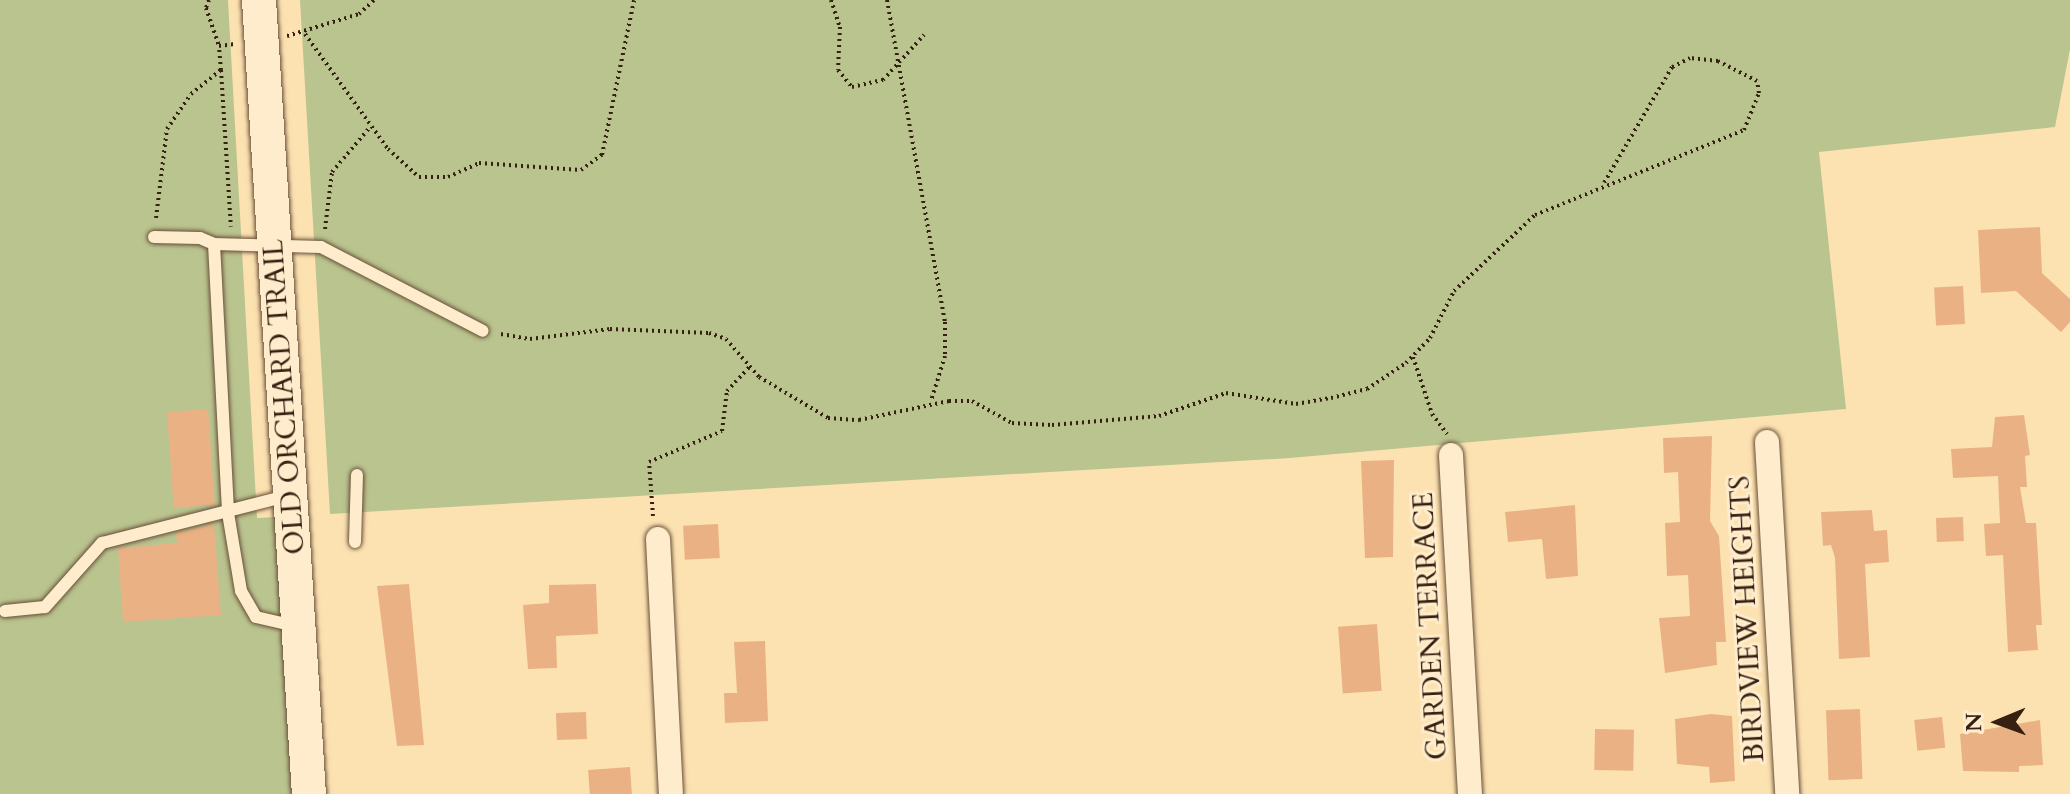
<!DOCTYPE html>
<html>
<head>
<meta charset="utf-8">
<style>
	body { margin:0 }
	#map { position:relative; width:2070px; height:794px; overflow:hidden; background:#fde2b1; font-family:Cardo,serif }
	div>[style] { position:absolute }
	.green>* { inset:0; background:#bac48f }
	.building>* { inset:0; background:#eab284; transform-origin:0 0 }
	.path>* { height:4px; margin-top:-2px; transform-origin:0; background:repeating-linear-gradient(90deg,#362011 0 2px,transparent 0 6px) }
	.roads { filter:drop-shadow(0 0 2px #685039) drop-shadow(0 0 2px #685039) }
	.lane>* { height:12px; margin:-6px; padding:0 6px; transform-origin:6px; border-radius:6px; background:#feeccc }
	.street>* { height:24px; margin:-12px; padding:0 12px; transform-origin:12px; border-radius:12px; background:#feeccc }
	.secondary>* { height:34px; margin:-17px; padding:0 17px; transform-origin:17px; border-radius:17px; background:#feeccc }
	span { translate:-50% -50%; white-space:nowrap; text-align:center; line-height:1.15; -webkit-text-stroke:6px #feeccc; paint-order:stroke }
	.street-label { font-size:28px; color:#362011 }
	.north { position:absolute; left:1958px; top:682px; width:80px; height:80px; -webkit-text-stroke:6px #feeccc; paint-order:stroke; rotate:269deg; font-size:22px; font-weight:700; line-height:32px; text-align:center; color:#362011 }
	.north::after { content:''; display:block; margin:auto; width:28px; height:36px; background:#362011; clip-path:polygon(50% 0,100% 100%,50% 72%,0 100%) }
</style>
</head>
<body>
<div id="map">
	<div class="green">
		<i style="clip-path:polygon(0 0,228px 0,257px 518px,293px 516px,306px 794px,0 794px)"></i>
		<i style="clip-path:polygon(300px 0,2070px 0,2070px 49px,2055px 127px,1819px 152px,1846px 409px,1290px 458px,330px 514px)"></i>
	</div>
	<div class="building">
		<i style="clip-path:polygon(2040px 227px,2042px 273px,2070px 299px,2070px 322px,2061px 332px,2016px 291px,1981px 293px,1978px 230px)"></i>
		<i style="left:1963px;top:286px;width:38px;height:29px;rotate:87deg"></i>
		<i style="left:208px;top:409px;width:96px;height:41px;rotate:86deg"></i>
		<i style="clip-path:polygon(2024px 415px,2030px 455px,2025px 456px,2027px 487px,2020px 487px,2026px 523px,2036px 523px,2042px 625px,2036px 625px,2038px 650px,2008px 652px,2003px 555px,1986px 556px,1984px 524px,2000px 523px,1998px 476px,1953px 478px,1951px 449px,1992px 447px,1995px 417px)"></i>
		<i style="clip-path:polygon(1712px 436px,1710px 521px,1719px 536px,1726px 642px,1716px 642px,1717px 665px,1665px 673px,1659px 618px,1690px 616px,1688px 575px,1667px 576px,1665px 523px,1680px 522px,1678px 472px,1664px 473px,1663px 438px)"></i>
		<i style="clip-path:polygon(1394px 460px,1393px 557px,1365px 558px,1361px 461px)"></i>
		<i style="clip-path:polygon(1575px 505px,1578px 576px,1546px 579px,1542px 539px,1508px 542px,1505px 512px)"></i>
		<i style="clip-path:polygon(1872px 510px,1874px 531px,1887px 530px,1889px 562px,1865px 564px,1870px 657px,1839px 659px,1835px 558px,1831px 545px,1823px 546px,1821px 512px)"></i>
		<i style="left:1963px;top:517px;width:24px;height:27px;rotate:88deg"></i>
		<i style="clip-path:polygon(214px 524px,221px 615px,123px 622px,118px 548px,177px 543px,176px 533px)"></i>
		<i style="left:718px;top:524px;width:34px;height:35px;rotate:87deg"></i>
		<i style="clip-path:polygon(409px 584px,424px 745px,397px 746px,377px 586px)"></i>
		<i style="clip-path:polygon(596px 584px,598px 634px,556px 636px,557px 668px,528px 669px,523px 605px,549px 603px,549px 585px)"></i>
		<i style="left:1377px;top:624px;width:67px;height:39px;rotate:86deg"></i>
		<i style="clip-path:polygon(765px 641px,768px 721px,725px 723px,724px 693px,737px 693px,734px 642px)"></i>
		<i style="left:1860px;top:709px;width:70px;height:34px;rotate:88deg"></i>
		<i style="left:586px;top:712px;width:27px;height:30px;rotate:88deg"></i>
		<i style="clip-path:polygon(1711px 714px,1732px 716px,1735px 781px,1710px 783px,1709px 767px,1677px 764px,1675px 719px)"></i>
		<i style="left:1942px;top:717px;width:31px;height:28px;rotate:84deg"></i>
		<i style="clip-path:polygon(2040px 720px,2043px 765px,2019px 766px,2019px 772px,1963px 771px,1960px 734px)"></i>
		<i style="left:1595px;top:729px;width:39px;height:41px;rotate:1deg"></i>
		<i style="left:630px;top:767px;width:27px;height:42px;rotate:86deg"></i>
	</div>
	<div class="path">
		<i style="left:209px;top:0;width:9px;rotate:111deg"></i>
		<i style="left:206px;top:8px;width:40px;rotate:71.1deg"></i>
		<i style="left:219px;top:46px;width:16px;rotate:-7deg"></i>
		<i style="left:831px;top:0;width:28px;rotate:72deg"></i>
		<i style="left:840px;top:27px;width:43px;rotate:92.7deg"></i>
		<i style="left:838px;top:70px;width:22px;rotate:51deg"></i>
		<i style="left:852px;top:87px;width:32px;rotate:-13deg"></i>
		<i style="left:883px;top:80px;width:61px;rotate:-47.7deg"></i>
		<i style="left:887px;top:0;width:327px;rotate:79.8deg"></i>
		<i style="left:945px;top:322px;width:34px;rotate:90deg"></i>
		<i style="left:945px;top:356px;width:47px;rotate:107.3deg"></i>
		<i style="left:305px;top:34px;width:142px;rotate:54.2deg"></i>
		<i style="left:388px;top:149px;width:42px;rotate:42.1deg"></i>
		<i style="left:419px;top:177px;width:29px"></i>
		<i style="left:448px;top:177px;width:34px;rotate:-24deg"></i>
		<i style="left:479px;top:163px;width:102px;rotate:3.9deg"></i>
		<i style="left:581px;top:170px;width:26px;rotate:-36deg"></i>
		<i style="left:602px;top:155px;width:158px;rotate:-78.3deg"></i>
		<i style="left:287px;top:36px;width:75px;rotate:-17deg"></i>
		<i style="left:359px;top:14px;width:21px;rotate:-43deg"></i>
		<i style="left:221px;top:70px;width:157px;rotate:86.4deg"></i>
		<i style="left:156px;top:218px;width:90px;rotate:-83deg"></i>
		<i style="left:167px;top:129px;width:42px;rotate:-55.6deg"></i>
		<i style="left:191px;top:94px;width:38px;rotate:-39deg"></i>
		<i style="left:221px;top:70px;width:23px;rotate:-95deg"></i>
		<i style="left:325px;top:229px;width:57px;rotate:-83deg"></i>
		<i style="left:332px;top:172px;width:60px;rotate:-49.7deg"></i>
		<i style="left:501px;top:334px;width:29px;rotate:10deg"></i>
		<i style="left:530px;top:339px;width:81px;rotate:-7.1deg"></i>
		<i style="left:610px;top:329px;width:99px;rotate:2.3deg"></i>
		<i style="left:709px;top:333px;width:18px;rotate:19deg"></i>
		<i style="left:726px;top:339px;width:50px;rotate:49deg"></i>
		<i style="left:759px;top:377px;width:80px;rotate:30.7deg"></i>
		<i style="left:828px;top:418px;width:31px;rotate:4deg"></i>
		<i style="left:859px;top:420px;width:92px;rotate:-11.9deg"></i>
		<i style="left:949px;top:401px;width:23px"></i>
		<i style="left:972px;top:401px;width:46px;rotate:28.8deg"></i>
		<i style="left:1012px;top:423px;width:40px;rotate:2.9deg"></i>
		<i style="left:1052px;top:425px;width:107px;rotate:-4.8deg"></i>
		<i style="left:1159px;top:416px;width:71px;rotate:-18.9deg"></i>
		<i style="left:1226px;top:393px;width:71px;rotate:8.9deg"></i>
		<i style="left:1296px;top:404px;width:36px;rotate:-10deg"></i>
		<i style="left:1331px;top:398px;width:37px;rotate:-14deg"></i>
		<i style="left:1367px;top:389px;width:47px;rotate:-33.7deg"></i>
		<i style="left:1406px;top:363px;width:35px;rotate:-46deg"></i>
		<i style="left:1430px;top:338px;width:53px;rotate:-62.9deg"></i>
		<i style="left:1454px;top:291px;width:111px;rotate:-43.2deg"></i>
		<i style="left:1535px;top:215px;width:226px;rotate:-22.1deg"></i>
		<i style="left:1744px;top:130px;width:40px;rotate:-68deg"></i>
		<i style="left:1759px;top:93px;width:12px;rotate:-99deg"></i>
		<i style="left:1757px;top:81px;width:44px;rotate:-152.9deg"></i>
		<i style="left:1718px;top:61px;width:28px;rotate:-174deg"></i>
		<i style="left:1690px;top:58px;width:20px;rotate:153deg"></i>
		<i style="left:1672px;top:67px;width:134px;rotate:120.4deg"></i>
		<i style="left:1413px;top:357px;width:60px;rotate:71.6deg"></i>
		<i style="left:1432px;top:414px;width:25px;rotate:53deg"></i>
		<i style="left:653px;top:516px;width:54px;rotate:-94.2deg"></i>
		<i style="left:649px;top:462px;width:79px;rotate:-23deg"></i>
		<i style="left:722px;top:431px;width:40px;rotate:-82.9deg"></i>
		<i style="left:727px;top:391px;width:33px;rotate:-47deg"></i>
	</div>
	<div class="roads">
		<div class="lane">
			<i style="left:154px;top:237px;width:46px;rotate:1.2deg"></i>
			<i style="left:200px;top:238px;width:15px;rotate:23deg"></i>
			<i style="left:214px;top:244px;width:269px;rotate:87deg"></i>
			<i style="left:228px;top:513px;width:79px;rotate:80.5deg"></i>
			<i style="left:241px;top:591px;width:30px;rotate:60deg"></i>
			<i style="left:256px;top:617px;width:40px;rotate:13deg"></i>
			<i style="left:214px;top:244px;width:107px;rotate:1.6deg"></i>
			<i style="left:321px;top:247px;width:182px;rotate:27.4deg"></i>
			<i style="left:355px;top:542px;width:67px;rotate:-88.3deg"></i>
			<i style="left:5px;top:611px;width:40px;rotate:-5.7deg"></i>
			<i style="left:45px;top:607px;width:86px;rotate:-48.3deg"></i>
			<i style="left:102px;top:543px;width:190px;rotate:-14.3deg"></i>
		</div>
		<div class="street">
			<i style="left:1767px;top:442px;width:353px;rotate:86.7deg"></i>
			<i style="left:1451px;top:455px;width:340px;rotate:86.8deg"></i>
			<i style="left:658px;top:539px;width:255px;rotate:87.1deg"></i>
		</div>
		<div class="secondary">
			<i style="left:259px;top:0;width:796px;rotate:86.4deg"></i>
		</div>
	</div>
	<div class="street-label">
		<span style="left:284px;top:397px;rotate:-94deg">OLD ORCHARD TRAIL</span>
		<span style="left:1747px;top:619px;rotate:-93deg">BIRDVIEW HEIGHTS</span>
		<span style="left:1430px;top:626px;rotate:-93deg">GARDEN TERRACE</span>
	</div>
	<div class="north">N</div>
</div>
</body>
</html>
